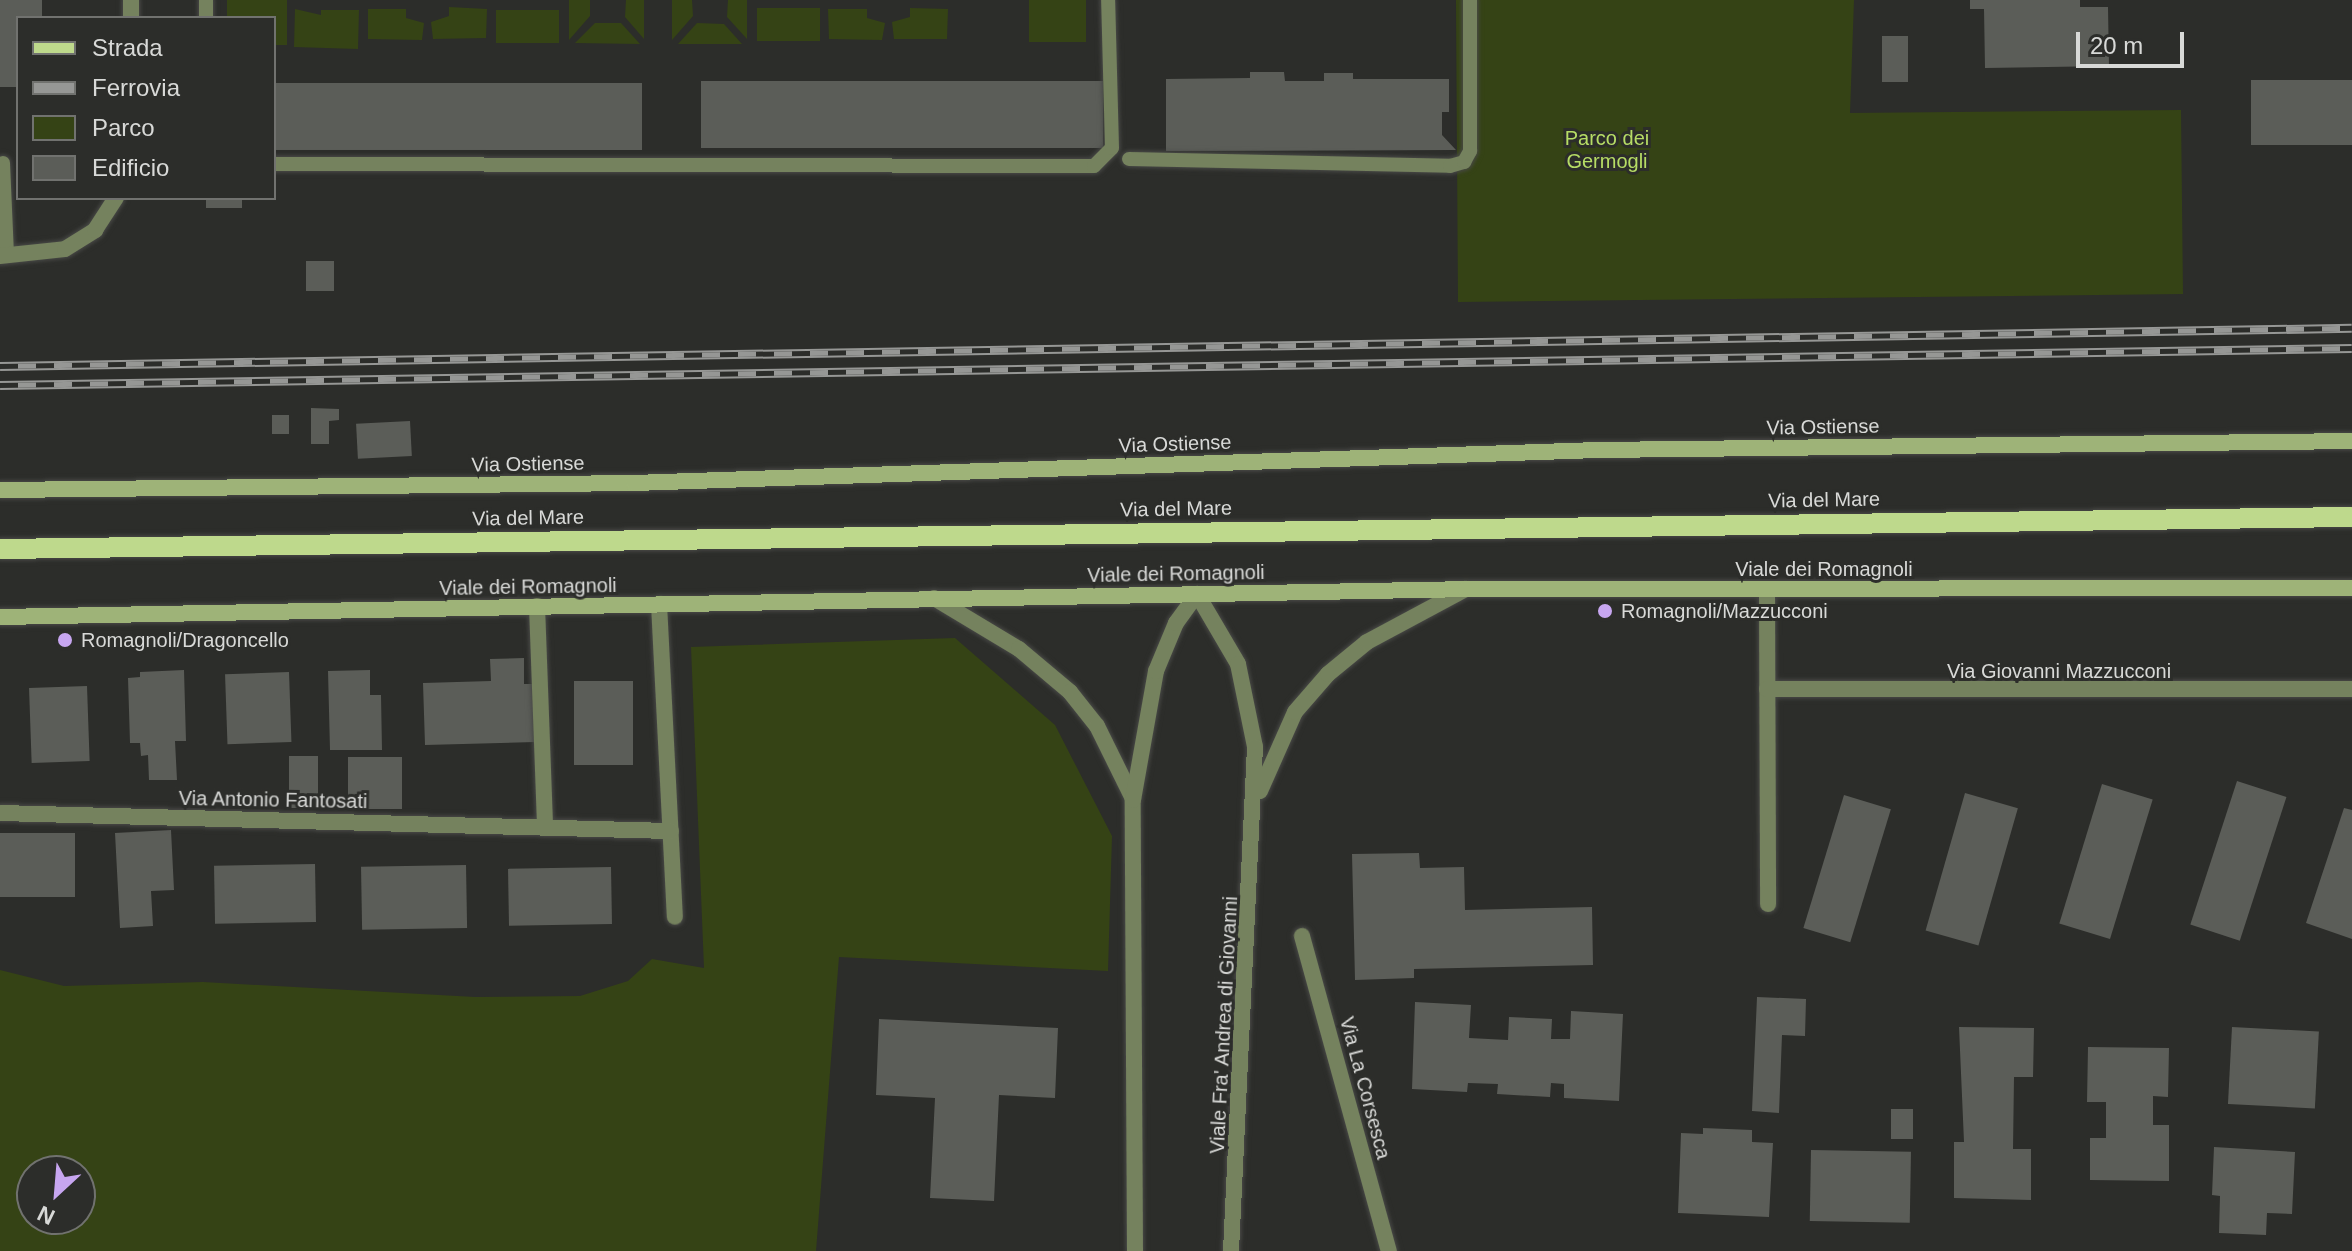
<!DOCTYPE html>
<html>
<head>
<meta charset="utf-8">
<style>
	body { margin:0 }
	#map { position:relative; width:2352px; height:1251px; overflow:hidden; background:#2c2d2a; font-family:Helvetica,sans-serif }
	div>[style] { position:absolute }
	.green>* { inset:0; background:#354315; transform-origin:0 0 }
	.building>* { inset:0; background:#5b5d58; transform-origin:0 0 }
	.roads { filter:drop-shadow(0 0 2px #484946) drop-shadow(0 0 2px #484946) }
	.service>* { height:14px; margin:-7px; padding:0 7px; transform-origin:7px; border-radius:7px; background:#75825e }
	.minor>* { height:16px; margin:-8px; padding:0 8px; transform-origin:8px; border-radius:8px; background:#75825e }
	.secondary>* { height:16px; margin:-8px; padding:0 8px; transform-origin:8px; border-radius:8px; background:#9eb378 }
	.primary>* { height:20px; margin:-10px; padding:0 10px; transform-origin:10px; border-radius:10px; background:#bed98c }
	.rail>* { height:9px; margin-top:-4.5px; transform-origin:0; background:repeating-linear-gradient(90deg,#2c2d2a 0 18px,#969795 0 36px); box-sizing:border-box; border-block:2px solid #969795 }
	.dots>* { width:22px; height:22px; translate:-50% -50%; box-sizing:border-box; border:4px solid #2c2d2a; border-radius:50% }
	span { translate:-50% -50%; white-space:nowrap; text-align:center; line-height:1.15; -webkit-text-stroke:6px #2c2d2a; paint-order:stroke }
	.park-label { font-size:20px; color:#b6dc65 }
	.street-label { font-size:20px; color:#d8d9d7 }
	.poi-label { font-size:20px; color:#d8d9d7 }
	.left { translate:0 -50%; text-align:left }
	.legend { position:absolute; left:16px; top:16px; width:260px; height:184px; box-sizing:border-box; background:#2c2d2a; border:2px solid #71726f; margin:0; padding:10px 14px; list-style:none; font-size:24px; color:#d8d9d7 }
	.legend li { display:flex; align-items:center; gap:16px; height:40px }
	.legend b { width:40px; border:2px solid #71726f }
	.north { position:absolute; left:16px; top:1155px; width:80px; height:80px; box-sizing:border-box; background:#2c2d2a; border:2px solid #71726f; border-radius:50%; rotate:206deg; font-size:22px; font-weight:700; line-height:32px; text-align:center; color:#d8d9d7 }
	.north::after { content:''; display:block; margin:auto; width:28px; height:36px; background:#c7a6f0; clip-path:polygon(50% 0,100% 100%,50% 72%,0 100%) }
	.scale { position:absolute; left:2076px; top:32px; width:108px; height:36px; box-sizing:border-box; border:4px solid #d8d9d7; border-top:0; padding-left:10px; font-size:24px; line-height:28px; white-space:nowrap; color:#d8d9d7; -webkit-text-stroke:6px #2c2d2a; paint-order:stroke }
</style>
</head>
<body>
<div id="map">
	<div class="green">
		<i style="clip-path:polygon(227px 0,287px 0,287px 45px,274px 45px,274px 18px,227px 18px)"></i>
		<i style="clip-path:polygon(569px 0,590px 0,590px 16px,569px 40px)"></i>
		<i style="clip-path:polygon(626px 0,644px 0,644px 39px,625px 17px)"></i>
		<i style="clip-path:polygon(672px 0,692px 0,693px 16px,672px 40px)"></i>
		<i style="clip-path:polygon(728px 0,747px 0,747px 39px,727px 17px)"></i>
		<i style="left:1029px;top:0;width:57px;height:42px"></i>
		<i style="clip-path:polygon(1456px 0,1854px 0,1850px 113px,2181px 110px,2183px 294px,1458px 302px)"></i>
		<i style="clip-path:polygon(449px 7px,487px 9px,486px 38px,433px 39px,431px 22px,449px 16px)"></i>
		<i style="left:757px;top:8px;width:63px;height:33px"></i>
		<i style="clip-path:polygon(910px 8px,948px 9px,947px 39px,894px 39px,892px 22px,910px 17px)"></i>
		<i style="clip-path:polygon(295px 9px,321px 15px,321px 10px,359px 10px,358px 49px,294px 47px)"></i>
		<i style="clip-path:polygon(368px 9px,406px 9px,406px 18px,424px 23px,422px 40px,368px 39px)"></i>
		<i style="clip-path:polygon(828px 9px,867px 9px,867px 18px,885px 23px,882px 40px,829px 39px)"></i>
		<i style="left:496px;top:10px;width:63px;height:33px"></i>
		<i style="clip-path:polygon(595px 23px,621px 23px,640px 44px,575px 43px)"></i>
		<i style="clip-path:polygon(697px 23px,724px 24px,742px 44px,678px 44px)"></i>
		<i style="clip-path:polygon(evenodd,955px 638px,1055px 725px,1112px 836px,1108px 971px,839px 957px,816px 1251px,0 1251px,0 970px,64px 986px,203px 982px,475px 997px,580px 996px,628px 981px,652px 959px,704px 968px,691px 647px,955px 638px,32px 1171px,80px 1171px,80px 1219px,32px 1219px,32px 1171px)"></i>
	</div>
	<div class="building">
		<i style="clip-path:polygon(0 0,42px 0,42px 18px,18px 18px,18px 87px,0 87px)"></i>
		<i style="clip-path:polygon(1970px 0,2080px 0,2080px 7px,2108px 7px,2109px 66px,1985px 68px,1984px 9px,1970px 9px)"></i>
		<i style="left:1882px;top:36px;width:26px;height:46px"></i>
		<i style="clip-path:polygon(1250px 72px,1284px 72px,1285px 81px,1324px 81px,1324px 73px,1353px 73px,1353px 79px,1449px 79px,1449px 112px,1442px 112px,1442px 135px,1456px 150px,1166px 151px,1166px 79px,1250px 78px)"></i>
		<i style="left:2251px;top:80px;width:101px;height:65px"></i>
		<i style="left:1103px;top:81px;width:67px;height:402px;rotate:90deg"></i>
		<i style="left:274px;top:83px;width:368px;height:67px"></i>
		<i style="left:206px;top:198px;width:36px;height:10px"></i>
		<i style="left:306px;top:261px;width:28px;height:30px"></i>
		<i style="clip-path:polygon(311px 408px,339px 409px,339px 420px,329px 421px,329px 444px,311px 444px)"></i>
		<i style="left:289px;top:415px;width:19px;height:17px;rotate:90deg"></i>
		<i style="left:410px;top:421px;width:35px;height:54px;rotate:87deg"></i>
		<i style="clip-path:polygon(524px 658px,524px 684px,533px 684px,535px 742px,425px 745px,423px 683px,491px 681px,490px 659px)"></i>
		<i style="clip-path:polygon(184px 670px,186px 741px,175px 741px,177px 780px,149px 780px,148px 755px,141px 756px,140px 743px,130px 743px,128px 678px,140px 677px,140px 672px)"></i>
		<i style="clip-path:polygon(370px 670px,370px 695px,381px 695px,382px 750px,330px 750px,328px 671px)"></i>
		<i style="left:289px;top:672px;width:70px;height:64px;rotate:88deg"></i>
		<i style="left:574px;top:681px;width:59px;height:84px"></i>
		<i style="left:87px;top:686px;width:75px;height:58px;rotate:88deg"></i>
		<i style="left:289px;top:756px;width:29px;height:52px"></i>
		<i style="left:348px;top:757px;width:54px;height:52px"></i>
		<i style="left:2237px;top:781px;width:52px;height:151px;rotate:18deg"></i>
		<i style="left:2102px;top:784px;width:53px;height:146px;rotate:17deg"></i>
		<i style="left:1965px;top:793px;width:55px;height:143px;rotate:16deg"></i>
		<i style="left:1844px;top:795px;width:49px;height:139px;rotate:17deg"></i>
		<i style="clip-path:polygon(2344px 808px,2352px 810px,2352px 939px,2306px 923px)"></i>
		<i style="clip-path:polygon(171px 830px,174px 890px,151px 891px,153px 926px,120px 928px,115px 833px)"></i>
		<i style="left:0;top:833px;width:75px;height:64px"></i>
		<i style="clip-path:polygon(1419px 853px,1420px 868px,1464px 867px,1465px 910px,1592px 907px,1593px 965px,1414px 969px,1414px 978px,1355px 980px,1352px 854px)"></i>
		<i style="left:315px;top:864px;width:58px;height:101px;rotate:89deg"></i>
		<i style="left:466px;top:865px;width:63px;height:105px;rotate:89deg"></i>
		<i style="left:611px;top:867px;width:57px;height:103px;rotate:89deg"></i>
		<i style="clip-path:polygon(1757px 997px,1806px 999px,1805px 1036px,1782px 1035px,1779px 1113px,1752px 1111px)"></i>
		<i style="clip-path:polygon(1415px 1002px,1471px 1005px,1469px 1038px,1508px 1040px,1509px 1017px,1552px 1019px,1551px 1039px,1570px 1039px,1571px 1011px,1623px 1014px,1619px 1101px,1564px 1098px,1564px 1084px,1551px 1083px,1550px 1097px,1497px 1094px,1498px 1084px,1468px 1083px,1467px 1092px,1412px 1089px)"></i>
		<i style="clip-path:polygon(879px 1019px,1058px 1028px,1055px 1098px,999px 1095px,994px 1201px,930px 1198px,935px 1098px,876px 1095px)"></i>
		<i style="clip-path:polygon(1959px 1027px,2034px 1028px,2033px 1077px,2014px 1077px,2013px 1149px,2031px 1149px,2031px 1200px,1954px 1198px,1954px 1142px,1964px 1142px)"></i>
		<i style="left:2232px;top:1027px;width:87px;height:77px;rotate:3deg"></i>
		<i style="clip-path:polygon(2088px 1047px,2169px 1048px,2168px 1097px,2153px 1096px,2153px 1125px,2169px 1125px,2169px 1181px,2090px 1180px,2090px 1138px,2106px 1138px,2106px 1102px,2087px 1102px)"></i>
		<i style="left:1891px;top:1109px;width:22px;height:30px"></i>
		<i style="clip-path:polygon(1703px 1128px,1752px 1130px,1752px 1142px,1773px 1143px,1769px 1217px,1678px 1213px,1681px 1133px,1703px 1134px)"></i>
		<i style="clip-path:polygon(2214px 1147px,2295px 1152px,2292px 1214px,2267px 1213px,2266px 1235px,2219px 1233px,2220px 1196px,2212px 1195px)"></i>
		<i style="left:1811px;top:1150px;width:100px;height:71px;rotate:1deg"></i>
	</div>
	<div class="roads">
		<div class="service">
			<i style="left:206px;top:0;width:18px;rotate:90deg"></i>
			<i style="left:1129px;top:159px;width:321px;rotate:1.2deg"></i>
			<i style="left:1450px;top:166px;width:15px;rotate:-16deg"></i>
			<i style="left:1464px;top:162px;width:13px;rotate:-61deg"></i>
			<i style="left:1470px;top:151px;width:151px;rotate:-90deg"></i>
			<i style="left:3px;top:163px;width:93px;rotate:87.5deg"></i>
			<i style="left:274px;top:164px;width:820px;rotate:0.14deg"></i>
			<i style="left:1094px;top:166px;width:25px;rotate:-45deg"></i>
			<i style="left:1112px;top:148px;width:148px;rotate:-91.5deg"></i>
		</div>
		<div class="minor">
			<i style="left:131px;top:18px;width:18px;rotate:-90deg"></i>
			<i style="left:0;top:256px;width:65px;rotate:-6.1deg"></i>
			<i style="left:65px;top:249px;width:36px;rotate:-32deg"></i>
			<i style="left:95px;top:230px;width:38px;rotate:-57deg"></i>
			<i style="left:1767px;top:589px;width:315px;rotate:89.8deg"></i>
			<i style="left:934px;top:598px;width:99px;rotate:31deg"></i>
			<i style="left:1019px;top:649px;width:67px;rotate:40.1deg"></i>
			<i style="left:1070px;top:692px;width:43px;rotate:51.5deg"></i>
			<i style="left:1097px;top:726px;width:81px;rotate:63.7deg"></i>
			<i style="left:659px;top:604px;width:313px;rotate:87.1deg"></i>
			<i style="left:537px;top:606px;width:221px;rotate:87.9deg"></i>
			<i style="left:1767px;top:689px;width:585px"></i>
			<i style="left:1260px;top:791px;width:86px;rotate:-66.1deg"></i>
			<i style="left:1295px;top:712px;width:50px;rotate:-49deg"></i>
			<i style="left:1328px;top:674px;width:50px;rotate:-39.4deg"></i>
			<i style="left:1367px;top:642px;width:112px;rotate:-28.2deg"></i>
			<i style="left:0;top:813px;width:671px;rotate:1.54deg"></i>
			<i style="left:1302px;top:936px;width:327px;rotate:74.6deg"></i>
			<i style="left:1135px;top:1251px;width:451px;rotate:-90.3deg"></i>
			<i style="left:1133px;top:800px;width:131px;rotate:-79.9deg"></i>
			<i style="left:1156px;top:671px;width:52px;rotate:-67.4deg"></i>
			<i style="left:1176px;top:623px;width:36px;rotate:-54deg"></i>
			<i style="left:1197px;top:594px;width:81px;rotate:59.6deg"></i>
			<i style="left:1238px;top:664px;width:85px;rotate:78.4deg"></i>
			<i style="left:1255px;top:747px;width:505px;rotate:92.73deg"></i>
		</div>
		<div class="secondary">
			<i style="left:0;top:490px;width:634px;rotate:-0.63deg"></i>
			<i style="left:634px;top:483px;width:965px;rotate:-1.96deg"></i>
			<i style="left:1598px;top:450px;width:754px;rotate:-0.68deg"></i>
			<i style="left:0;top:617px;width:1466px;rotate:-1.09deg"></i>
			<i style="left:1466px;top:589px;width:886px;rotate:-0.06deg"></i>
		</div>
		<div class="primary">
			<i style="left:0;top:549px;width:2352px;rotate:-0.78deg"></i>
		</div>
	</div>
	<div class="rail">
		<i style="left:0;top:366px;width:2352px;rotate:-0.93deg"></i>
		<i style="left:0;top:385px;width:2352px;rotate:-0.9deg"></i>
	</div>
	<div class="dots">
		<i style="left:1605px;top:611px;background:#c7a6f0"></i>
		<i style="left:65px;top:640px;background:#c7a6f0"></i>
	</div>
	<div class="park-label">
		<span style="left:1607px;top:150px">Parco dei<br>Germogli</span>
	</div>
	<div class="street-label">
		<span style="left:1823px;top:427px;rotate:-1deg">Via Ostiense</span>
		<span style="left:1175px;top:444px;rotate:-2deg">Via Ostiense</span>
		<span style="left:528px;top:464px;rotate:-1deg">Via Ostiense</span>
		<span style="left:1824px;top:500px;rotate:-1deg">Via del Mare</span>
		<span style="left:1176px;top:509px;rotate:-1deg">Via del Mare</span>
		<span style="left:528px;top:518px;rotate:-1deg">Via del Mare</span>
		<span style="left:1824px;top:569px">Viale dei Romagnoli</span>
		<span style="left:1176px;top:574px;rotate:-1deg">Viale dei Romagnoli</span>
		<span style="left:528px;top:587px;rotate:-1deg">Viale dei Romagnoli</span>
		<span style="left:2059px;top:671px">Via Giovanni Mazzucconi</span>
		<span style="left:273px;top:800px;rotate:1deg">Via Antonio Fantosati</span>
		<span style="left:1224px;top:1025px;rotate:-87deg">Viale Fra' Andrea di Giovanni</span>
		<span style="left:1365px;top:1088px;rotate:75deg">Via La Corsesca</span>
	</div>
	<div class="poi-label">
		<span class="left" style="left:1621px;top:611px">Romagnoli/Mazzucconi</span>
		<span class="left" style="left:81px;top:640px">Romagnoli/Dragoncello</span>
	</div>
	<ul class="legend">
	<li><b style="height:10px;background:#bed98c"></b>Strada</li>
	<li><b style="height:10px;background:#969795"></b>Ferrovia</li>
	<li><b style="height:22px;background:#354315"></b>Parco</li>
	<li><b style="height:22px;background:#5b5d58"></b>Edificio</li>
	</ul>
	<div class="north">N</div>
	<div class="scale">20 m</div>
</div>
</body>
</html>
